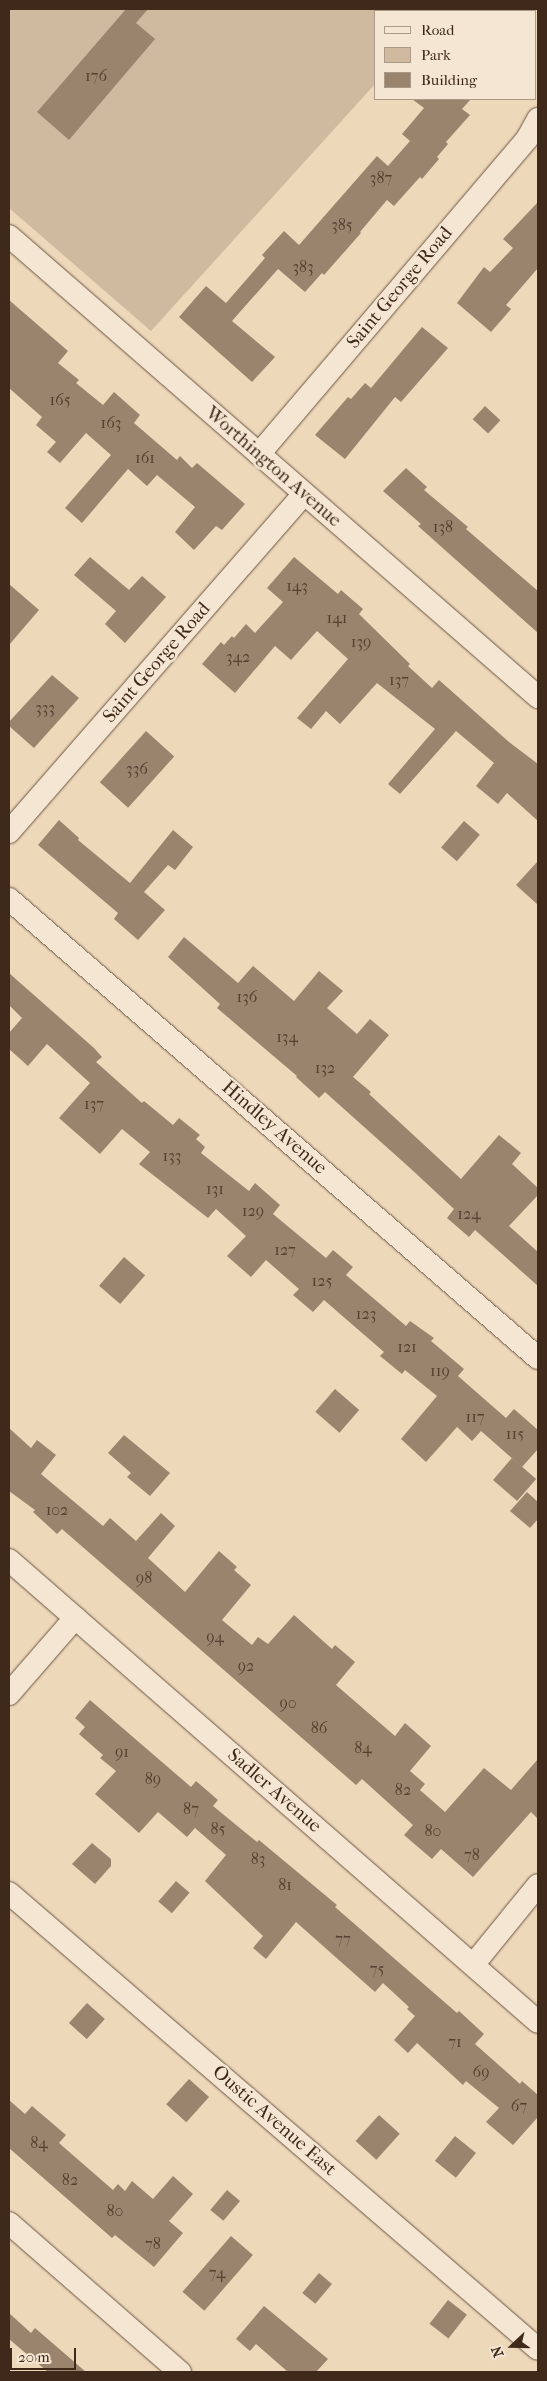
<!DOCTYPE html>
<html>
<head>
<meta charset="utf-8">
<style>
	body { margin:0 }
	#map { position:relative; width:547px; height:2381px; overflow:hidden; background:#eed8ba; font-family:"IM FELL French Canon",serif }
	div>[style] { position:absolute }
	.green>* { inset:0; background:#d0ba9f }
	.building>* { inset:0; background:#9a846e; transform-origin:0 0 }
	.roads { filter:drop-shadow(0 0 1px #6b5543) drop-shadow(0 0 1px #6b5543) }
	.minor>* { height:22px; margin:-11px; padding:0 11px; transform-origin:11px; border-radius:11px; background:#f4e6d2 }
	span { translate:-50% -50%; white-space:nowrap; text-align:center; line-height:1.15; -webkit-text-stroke:5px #f4e6d2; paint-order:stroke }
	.number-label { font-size:16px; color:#564030 }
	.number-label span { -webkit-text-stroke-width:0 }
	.street-label { font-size:19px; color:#3f291b }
	.frame { position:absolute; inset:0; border:10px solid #3f291b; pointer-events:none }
	.legend { position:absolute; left:374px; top:10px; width:162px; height:90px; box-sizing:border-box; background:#f4e6d2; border:1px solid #ac9a89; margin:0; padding:6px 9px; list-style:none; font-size:15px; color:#3f291b }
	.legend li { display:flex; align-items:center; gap:10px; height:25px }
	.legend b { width:25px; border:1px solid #ac9a89 }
	.north { position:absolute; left:487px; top:2321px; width:50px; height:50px; -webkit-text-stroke:4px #f4e6d2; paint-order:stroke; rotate:249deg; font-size:14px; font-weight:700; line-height:20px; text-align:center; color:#3f291b }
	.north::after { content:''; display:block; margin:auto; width:18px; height:22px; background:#3f291b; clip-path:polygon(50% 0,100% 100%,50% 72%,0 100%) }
	.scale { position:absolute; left:10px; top:2348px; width:66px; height:22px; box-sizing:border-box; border:2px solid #3f291b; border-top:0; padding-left:6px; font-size:15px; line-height:18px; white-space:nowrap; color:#3f291b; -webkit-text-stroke:4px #f4e6d2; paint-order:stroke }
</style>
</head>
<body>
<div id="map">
	<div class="green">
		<i style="clip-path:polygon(9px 9px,443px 9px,441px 11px,376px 11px,376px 83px,151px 331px,9px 208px)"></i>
	</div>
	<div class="building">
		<i style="clip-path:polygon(126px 9px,148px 9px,136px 23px,155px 39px,69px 140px,37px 112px)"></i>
		<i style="clip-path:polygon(412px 99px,471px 99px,462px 109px,470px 115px,446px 142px,448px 144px,437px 157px,439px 159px,422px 179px,420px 177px,394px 206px,387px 200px,360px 232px,361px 233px,324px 275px,322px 273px,305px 292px,278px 269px,232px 321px,275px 357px,252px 382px,179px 317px,206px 286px,226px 303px,265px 258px,262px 255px,284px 231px,299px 245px,377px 156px,388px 166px,410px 141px,402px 134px,424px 108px)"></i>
		<i style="clip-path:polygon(538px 202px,538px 268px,506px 305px,511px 309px,491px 332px,457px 303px,484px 267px,490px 272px,513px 248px,503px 239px)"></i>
		<i style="clip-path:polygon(9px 300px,68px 351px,58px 363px,79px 380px,76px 383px,103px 405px,114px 392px,140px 415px,134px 423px,177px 460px,180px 456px,192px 468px,197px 463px,245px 504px,222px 530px,216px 526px,194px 550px,175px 532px,195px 507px,157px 475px,147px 486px,128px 469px,82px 523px,65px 508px,111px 455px,86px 433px,60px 463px,47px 452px,56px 442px,36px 425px,42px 417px,9px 388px)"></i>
		<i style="clip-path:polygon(422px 327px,448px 348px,401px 402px,395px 397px,345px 459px,315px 435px,348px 397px,351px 399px,365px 383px,371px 388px)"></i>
		<i style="left:485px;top:406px;width:21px;height:18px;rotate:43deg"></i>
		<i style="clip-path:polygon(406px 468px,427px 487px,424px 490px,468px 527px,466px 529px,538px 591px,538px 633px,418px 526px,421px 524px,383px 491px)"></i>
		<i style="clip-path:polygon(90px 557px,129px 590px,142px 576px,166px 597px,125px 643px,105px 624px,116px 611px,74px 575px)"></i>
		<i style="clip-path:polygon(294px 557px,338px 594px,341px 590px,363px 609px,359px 614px,410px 664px,408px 666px,432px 688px,439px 680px,509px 742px,538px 764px,538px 821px,507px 793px,498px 804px,476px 786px,494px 763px,456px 731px,400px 794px,388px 784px,435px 729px,377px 683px,340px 724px,326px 711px,311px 729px,297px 718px,348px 659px,317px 631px,291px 660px,275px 646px,235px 693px,202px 664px,221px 642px,224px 645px,232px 636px,234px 638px,246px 624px,255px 633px,283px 602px,267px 588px)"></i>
		<i style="clip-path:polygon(9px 584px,39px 610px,9px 645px)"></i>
		<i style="clip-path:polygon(52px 675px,79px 698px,34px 748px,9px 726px,9px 722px)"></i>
		<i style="left:146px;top:731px;width:38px;height:69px;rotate:42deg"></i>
		<i style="clip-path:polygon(59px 820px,79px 838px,78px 840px,130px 883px,173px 830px,193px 847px,175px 870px,168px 865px,144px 892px,165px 910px,138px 940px,114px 919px,118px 913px,38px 845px)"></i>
		<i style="left:464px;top:821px;width:21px;height:35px;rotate:41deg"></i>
		<i style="clip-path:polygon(538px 861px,538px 905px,516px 885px)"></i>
		<i style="clip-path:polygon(184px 937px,238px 983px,253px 966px,294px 1001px,319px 971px,343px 991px,327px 1008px,357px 1034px,370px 1019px,389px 1035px,353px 1077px,371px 1092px,369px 1094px,461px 1179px,499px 1135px,521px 1153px,512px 1164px,538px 1188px,538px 1195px,509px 1226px,538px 1252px,538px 1286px,475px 1230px,469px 1237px,447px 1218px,454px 1209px,410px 1168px,325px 1092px,319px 1098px,296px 1077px,297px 1076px,217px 1008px,220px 1004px,168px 957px)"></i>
		<i style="clip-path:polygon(9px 973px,94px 1048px,102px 1057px,96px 1062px,142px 1103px,144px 1101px,173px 1125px,179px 1118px,200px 1135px,196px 1139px,205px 1147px,201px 1153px,249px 1191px,255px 1183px,280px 1205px,273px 1214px,326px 1258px,333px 1250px,353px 1267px,346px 1275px,406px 1326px,410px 1321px,434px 1338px,431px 1341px,464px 1369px,458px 1376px,506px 1418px,514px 1409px,538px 1430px,538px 1449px,522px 1467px,481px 1431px,472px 1441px,457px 1427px,426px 1462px,401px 1439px,437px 1396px,405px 1370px,402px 1374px,380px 1356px,384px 1352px,324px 1300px,313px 1312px,293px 1295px,299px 1289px,266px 1260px,251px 1277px,227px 1256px,246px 1236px,216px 1209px,208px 1218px,139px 1164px,150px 1152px,122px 1129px,100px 1154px,59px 1118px,90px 1083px,47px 1044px,28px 1066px,9px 1049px,9px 1033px,22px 1018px,9px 1005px)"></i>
		<i style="left:124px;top:1257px;width:28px;height:38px;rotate:41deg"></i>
		<i style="left:335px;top:1389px;width:32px;height:30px;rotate:41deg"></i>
		<i style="clip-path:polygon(9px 1428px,31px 1448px,37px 1440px,56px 1455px,41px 1474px,103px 1526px,110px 1518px,136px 1541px,161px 1513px,175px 1526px,148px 1558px,185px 1592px,219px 1551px,237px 1567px,234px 1570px,251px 1585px,222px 1620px,252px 1645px,258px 1637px,268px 1644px,294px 1615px,332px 1649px,335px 1645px,355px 1662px,336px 1685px,395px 1736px,405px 1723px,431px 1746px,410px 1771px,425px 1784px,420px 1790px,445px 1812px,484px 1768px,511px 1790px,538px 1759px,538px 1819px,531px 1812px,473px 1877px,441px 1849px,432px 1859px,404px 1835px,413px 1825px,362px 1779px,356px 1785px,62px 1529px,57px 1534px,33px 1512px,35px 1510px,9px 1491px)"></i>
		<i style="clip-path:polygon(124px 1435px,170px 1473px,150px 1496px,127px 1477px,131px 1473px,108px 1453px)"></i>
		<i style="left:512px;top:1458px;width:32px;height:29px;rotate:41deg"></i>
		<i style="clip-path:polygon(527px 1492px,538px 1502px,538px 1519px,530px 1528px,510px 1511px)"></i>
		<i style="clip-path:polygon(90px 1700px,191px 1787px,196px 1781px,218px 1800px,213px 1806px,257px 1842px,259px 1840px,337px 1905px,335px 1907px,457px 2013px,459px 2011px,484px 2034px,475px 2044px,520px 2084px,522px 2081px,538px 2095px,538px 2117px,513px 2145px,486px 2122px,499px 2108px,466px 2081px,463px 2085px,417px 2043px,408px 2053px,394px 2040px,415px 2016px,407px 2009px,409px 2007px,383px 1983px,375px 1992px,296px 1922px,266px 1959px,253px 1948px,263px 1936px,205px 1881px,226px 1855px,195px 1828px,187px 1837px,158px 1812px,139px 1833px,95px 1794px,116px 1771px,100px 1758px,103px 1755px,79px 1734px,85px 1727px,75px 1718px)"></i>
		<i style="clip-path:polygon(92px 1843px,111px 1859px,111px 1866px,95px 1884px,72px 1864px)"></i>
		<i style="left:176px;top:1881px;width:18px;height:27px;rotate:41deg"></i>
		<i style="left:87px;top:2003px;width:24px;height:27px;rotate:42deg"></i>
		<i style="left:189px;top:2079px;width:27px;height:34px;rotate:42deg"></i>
		<i style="clip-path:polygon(9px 2100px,25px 2114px,32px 2106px,66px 2135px,59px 2143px,113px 2190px,118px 2184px,125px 2191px,132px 2181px,153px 2199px,173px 2176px,193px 2194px,169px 2221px,183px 2233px,154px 2267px,115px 2235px,112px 2238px,9px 2148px)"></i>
		<i style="left:379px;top:2115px;width:28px;height:35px;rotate:42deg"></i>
		<i style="left:455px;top:2136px;width:27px;height:32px;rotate:39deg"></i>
		<i style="left:227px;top:2190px;width:17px;height:26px;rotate:40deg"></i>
		<i style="left:231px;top:2236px;width:29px;height:74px;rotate:41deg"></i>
		<i style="left:319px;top:2273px;width:17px;height:26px;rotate:40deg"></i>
		<i style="left:448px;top:2300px;width:24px;height:30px;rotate:38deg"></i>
		<i style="clip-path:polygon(264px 2306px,328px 2359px,316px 2372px,288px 2372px,256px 2344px,250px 2351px,236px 2339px)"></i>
		<i style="clip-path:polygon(9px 2313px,31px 2333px,35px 2328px,86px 2372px,48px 2372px,9px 2339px)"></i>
	</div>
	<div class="roads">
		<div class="minor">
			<i style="left:9px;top:236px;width:702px;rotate:41.07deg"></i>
			<i style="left:259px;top:454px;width:414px;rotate:-49.6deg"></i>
			<i style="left:527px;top:139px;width:23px;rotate:-61deg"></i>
			<i style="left:9px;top:832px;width:449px;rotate:-48.9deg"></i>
			<i style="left:9px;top:899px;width:700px;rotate:40.95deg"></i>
			<i style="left:9px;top:1560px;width:702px;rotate:41.13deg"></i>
			<i style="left:9px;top:1694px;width:101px;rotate:-49deg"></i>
			<i style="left:9px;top:1893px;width:698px;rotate:40.76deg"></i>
			<i style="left:473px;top:1965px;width:103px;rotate:-50.9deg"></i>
			<i style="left:9px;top:2223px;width:227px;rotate:41.1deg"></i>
		</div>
	</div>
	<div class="number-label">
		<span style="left:96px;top:76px">176</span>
		<span style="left:381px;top:178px">387</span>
		<span style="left:342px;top:225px">385</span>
		<span style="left:303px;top:267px">383</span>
		<span style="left:60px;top:400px">165</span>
		<span style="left:111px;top:423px">163</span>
		<span style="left:145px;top:458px">161</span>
		<span style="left:443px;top:527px">138</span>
		<span style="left:297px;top:586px">143</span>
		<span style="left:337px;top:618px">141</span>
		<span style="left:361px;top:642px">139</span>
		<span style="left:238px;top:657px">342</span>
		<span style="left:399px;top:680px">137</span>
		<span style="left:45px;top:708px">333</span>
		<span style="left:137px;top:769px">336</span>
		<span style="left:247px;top:997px">136</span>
		<span style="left:287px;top:1037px">134</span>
		<span style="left:325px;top:1068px">132</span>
		<span style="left:94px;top:1104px">137</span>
		<span style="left:172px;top:1156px">133</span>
		<span style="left:215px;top:1189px">131</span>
		<span style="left:253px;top:1211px">129</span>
		<span style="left:469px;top:1214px">124</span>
		<span style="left:285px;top:1250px">127</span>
		<span style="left:322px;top:1281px">125</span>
		<span style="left:366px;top:1314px">123</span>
		<span style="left:407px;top:1347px">121</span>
		<span style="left:440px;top:1371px">119</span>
		<span style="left:475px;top:1417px">117</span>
		<span style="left:515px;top:1434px">115</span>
		<span style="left:57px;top:1510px">102</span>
		<span style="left:144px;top:1578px">98</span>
		<span style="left:215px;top:1637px">94</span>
		<span style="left:246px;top:1666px">92</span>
		<span style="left:288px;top:1703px">90</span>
		<span style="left:319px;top:1728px">86</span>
		<span style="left:363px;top:1748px">84</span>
		<span style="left:122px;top:1752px">91</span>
		<span style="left:153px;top:1779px">89</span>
		<span style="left:403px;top:1790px">82</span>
		<span style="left:191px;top:1809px">87</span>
		<span style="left:218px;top:1829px">85</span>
		<span style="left:433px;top:1831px">80</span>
		<span style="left:472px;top:1855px">78</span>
		<span style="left:258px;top:1859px">83</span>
		<span style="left:285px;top:1885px">81</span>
		<span style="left:343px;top:1939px">77</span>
		<span style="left:377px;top:1969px">75</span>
		<span style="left:455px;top:2042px">71</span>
		<span style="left:481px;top:2072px">69</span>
		<span style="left:519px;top:2106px">67</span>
		<span style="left:39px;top:2143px">84</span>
		<span style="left:70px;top:2180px">82</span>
		<span style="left:115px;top:2211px">80</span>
		<span style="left:153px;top:2244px">78</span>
		<span style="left:217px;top:2273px">74</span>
	</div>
	<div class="street-label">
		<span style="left:400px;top:288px;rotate:-50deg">Saint George Road</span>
		<span style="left:273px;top:467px;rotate:41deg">Worthington Avenue</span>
		<span style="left:157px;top:663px;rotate:-49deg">Saint George Road</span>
		<span style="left:274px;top:1128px;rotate:41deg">Hindley Avenue</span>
		<span style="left:274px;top:1791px;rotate:41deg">Sadler Avenue</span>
		<span style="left:274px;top:2121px;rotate:41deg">Oustic Avenue East</span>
	</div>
	<div class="frame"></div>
	<ul class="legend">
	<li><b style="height:6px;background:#f4e6d2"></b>Road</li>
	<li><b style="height:14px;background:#d0ba9f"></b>Park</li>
	<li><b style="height:14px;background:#9a846e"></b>Building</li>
	</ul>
	<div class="north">N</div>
	<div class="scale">20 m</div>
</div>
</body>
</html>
